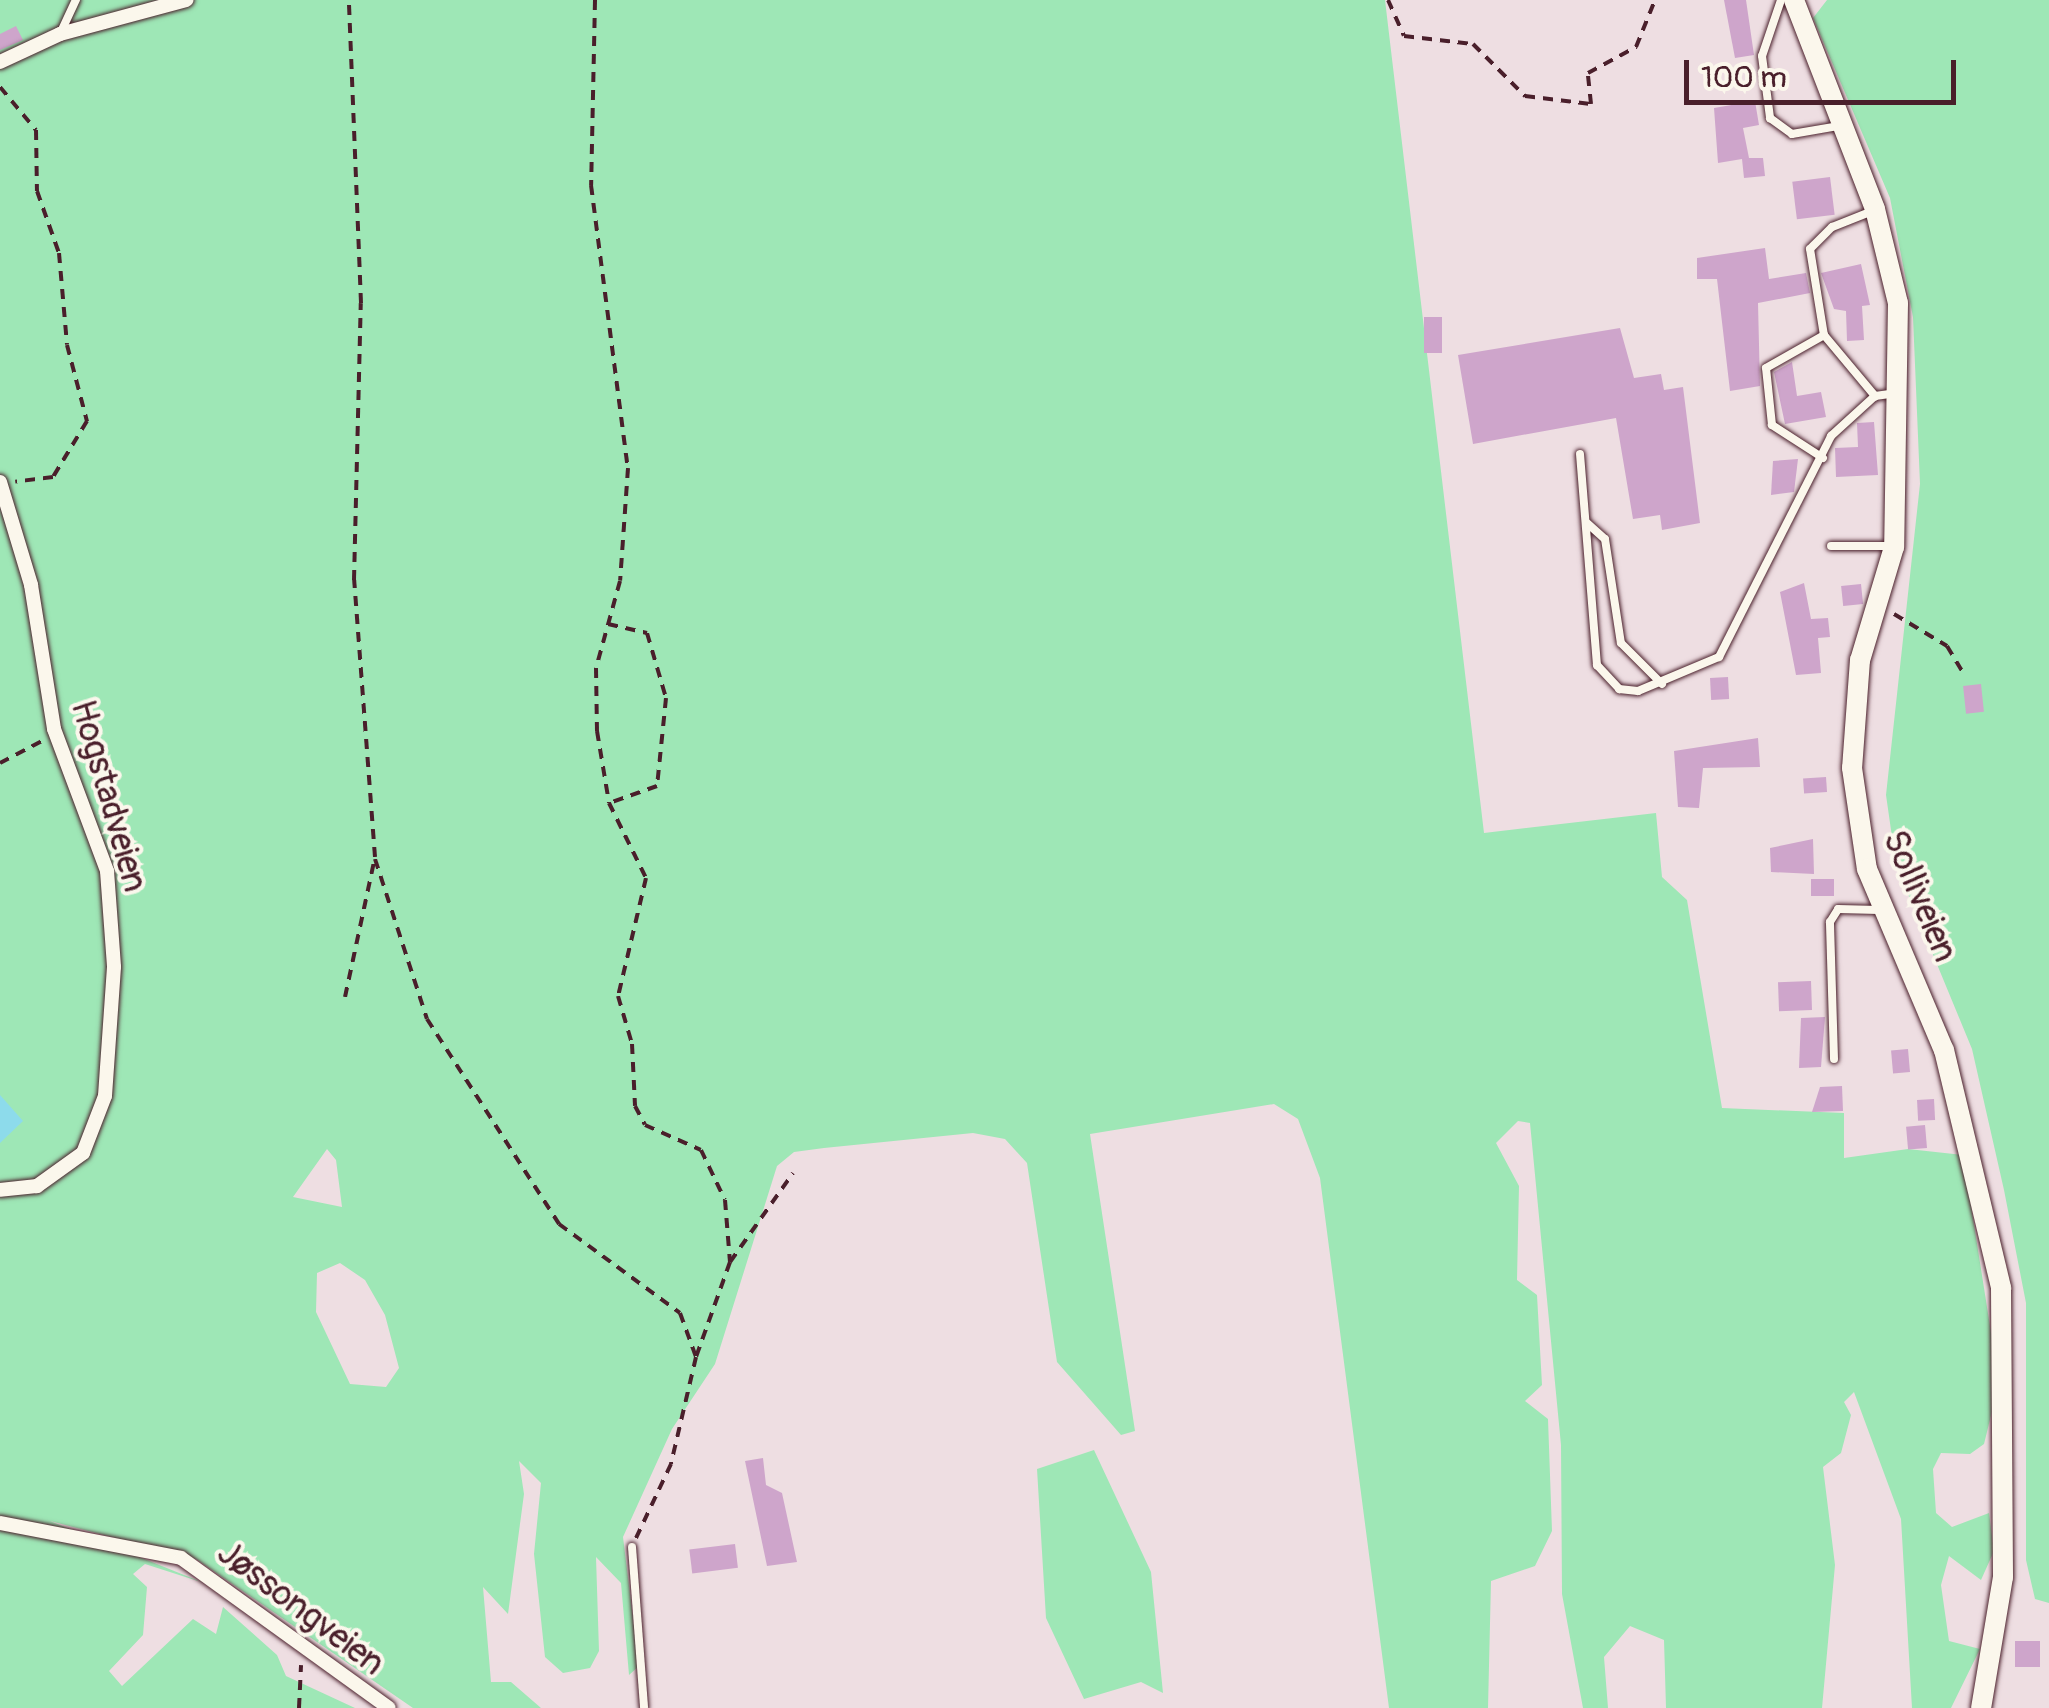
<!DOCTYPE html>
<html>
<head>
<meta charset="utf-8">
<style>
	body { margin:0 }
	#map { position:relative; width:2049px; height:1708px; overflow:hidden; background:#eedee2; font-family:Pangolin,sans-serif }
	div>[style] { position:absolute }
	.green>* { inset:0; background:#9ee7b6 }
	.water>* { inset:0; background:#8ddbeb }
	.building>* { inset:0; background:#cea5cb; transform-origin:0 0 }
	.path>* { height:4px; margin-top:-2px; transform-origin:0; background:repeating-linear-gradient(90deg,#4a1f2b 0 10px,transparent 0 18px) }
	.roads { filter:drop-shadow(0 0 2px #4a1f2b) drop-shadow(0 0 2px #4a1f2b) }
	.lane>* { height:8px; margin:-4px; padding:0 4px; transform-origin:4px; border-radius:4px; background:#fbf7ec }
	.street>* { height:14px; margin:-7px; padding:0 7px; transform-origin:7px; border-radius:7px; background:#fbf7ec }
	.secondary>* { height:20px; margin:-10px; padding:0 10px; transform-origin:10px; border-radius:10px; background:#fbf7ec }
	span { translate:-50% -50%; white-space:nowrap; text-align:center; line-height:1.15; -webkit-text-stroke:8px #fbf7ec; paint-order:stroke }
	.street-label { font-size:35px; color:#4a1f2b }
	.scale { position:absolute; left:1684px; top:60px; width:272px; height:45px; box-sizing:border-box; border:5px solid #4a1f2b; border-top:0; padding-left:12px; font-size:30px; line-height:35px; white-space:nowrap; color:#4a1f2b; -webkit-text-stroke:8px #fbf7ec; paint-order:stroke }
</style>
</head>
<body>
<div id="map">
	<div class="green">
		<i style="clip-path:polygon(evenodd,0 0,1385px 0,1484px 833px,1656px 813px,1662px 877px,1687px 900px,1722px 1108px,1844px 1113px,1844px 1158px,1908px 1149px,1963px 1155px,1999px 1383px,1984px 1444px,1970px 1454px,1941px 1453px,1933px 1469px,1936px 1513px,1952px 1527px,1989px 1513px,1994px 1551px,1981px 1580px,1949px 1556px,1941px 1585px,1949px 1641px,1980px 1649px,1951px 1708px,1912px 1708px,1901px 1519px,1854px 1392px,1844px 1402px,1851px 1415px,1841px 1453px,1823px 1467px,1835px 1565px,1822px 1708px,1666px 1708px,1664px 1640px,1630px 1626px,1604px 1657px,1608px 1708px,1583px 1708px,1562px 1594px,1561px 1445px,1530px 1123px,1518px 1121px,1496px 1143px,1519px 1186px,1517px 1280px,1537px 1295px,1542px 1385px,1525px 1401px,1548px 1419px,1552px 1531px,1535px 1566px,1491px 1581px,1488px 1708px,1389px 1708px,1320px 1178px,1298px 1119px,1274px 1104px,1090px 1134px,1135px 1431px,1121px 1435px,1057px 1362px,1027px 1163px,1005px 1139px,973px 1133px,824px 1148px,794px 1152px,777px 1166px,715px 1364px,672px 1429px,623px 1537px,639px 1666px,629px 1675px,621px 1583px,596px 1557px,599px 1651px,590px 1668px,563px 1673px,545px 1657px,534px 1554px,541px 1483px,519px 1461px,524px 1494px,508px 1614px,483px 1587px,491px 1682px,511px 1682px,541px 1708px,413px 1708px,196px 1559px,50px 1521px,204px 1583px,145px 1564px,133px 1574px,147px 1587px,143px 1635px,109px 1671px,122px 1686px,193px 1619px,216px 1634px,223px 1607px,277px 1655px,286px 1676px,355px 1708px,0 1708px,0 0,327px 1149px,336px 1160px,342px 1207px,293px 1197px,327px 1149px,0 0,340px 1263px,365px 1280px,385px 1315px,399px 1368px,386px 1387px,350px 1384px,316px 1312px,317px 1273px,340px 1263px)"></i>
		<i style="clip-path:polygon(1827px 0,2049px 0,2049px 1603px,2035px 1599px,2026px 1560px,2026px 1303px,2004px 1190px,1972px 1049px,1896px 865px,1886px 795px,1920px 484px,1913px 317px,1890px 198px,1813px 18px)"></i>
		<i style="clip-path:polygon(1094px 1450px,1151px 1572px,1163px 1693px,1141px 1682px,1084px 1699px,1046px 1618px,1037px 1469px)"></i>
	</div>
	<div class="water">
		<i style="clip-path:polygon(0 1095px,23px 1121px,0 1143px)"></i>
	</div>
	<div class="building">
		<i style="clip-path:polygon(1724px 0,1746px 0,1754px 55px,1735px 58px)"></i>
		<i style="clip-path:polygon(16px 26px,23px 40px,0 50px,0 34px)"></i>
		<i style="clip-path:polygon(1755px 101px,1759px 125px,1743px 128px,1749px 158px,1763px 158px,1765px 176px,1744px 178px,1742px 159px,1718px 163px,1714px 108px)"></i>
		<i style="left:1830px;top:177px;width:38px;height:38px;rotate:83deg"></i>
		<i style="clip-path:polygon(1765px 248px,1769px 279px,1806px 273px,1810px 293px,1758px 303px,1760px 386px,1730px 391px,1717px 279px,1697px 279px,1697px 258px)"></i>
		<i style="clip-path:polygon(1861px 264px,1870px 305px,1862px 306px,1864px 340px,1847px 341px,1846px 311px,1834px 309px,1821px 273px)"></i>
		<i style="left:1424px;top:317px;width:18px;height:36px"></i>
		<i style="clip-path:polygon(1620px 328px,1634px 378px,1661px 374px,1664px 390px,1683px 387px,1700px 523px,1662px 530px,1660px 515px,1633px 519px,1616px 418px,1473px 444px,1458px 355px)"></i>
		<i style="clip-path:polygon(1792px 362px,1797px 396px,1821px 392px,1826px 417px,1785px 424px,1774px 372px)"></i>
		<i style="clip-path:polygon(1874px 422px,1878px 475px,1836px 477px,1835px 448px,1858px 447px,1857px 423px)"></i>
		<i style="clip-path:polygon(1798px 459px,1794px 492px,1771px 495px,1773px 461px)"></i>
		<i style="clip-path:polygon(1804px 583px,1811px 619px,1828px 618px,1830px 637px,1818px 638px,1821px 673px,1796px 675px,1780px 592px)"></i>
		<i style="left:1861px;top:584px;width:20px;height:20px;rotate:84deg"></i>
		<i style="left:1728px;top:677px;width:22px;height:18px;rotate:87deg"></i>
		<i style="left:1981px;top:684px;width:28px;height:18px;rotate:84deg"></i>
		<i style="clip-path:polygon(1758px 738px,1760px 767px,1703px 768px,1699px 808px,1678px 807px,1674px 751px)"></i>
		<i style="left:1826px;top:777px;width:15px;height:23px;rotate:86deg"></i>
		<i style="clip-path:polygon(1813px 839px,1814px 874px,1771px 872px,1770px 848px)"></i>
		<i style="left:1811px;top:879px;width:23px;height:17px"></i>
		<i style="left:1811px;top:981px;width:29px;height:33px;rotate:88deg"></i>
		<i style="clip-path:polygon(1825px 1017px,1821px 1067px,1799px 1068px,1801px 1018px)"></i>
		<i style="left:1908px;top:1049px;width:23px;height:17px;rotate:85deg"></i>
		<i style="clip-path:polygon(1842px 1086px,1843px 1111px,1812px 1112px,1820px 1087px)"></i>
		<i style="left:1934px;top:1099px;width:21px;height:17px;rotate:87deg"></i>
		<i style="left:1925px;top:1125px;width:23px;height:19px;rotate:85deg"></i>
		<i style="clip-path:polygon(763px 1458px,766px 1485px,782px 1493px,797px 1562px,767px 1566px,745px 1461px)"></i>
		<i style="left:735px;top:1544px;width:24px;height:46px;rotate:83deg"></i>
		<i style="left:2040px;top:1641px;width:26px;height:25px;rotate:90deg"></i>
	</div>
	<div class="path">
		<i style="left:595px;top:0;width:185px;rotate:91.2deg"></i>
		<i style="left:591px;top:185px;width:285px;rotate:82.6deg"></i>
		<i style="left:628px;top:468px;width:113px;rotate:94deg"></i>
		<i style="left:620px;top:581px;width:90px;rotate:105.4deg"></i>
		<i style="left:596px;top:668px;width:63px;rotate:89.1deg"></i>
		<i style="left:597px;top:731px;width:73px;rotate:80.5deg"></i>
		<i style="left:609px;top:803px;width:84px;rotate:63.7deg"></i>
		<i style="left:646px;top:878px;width:121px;rotate:103.3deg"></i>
		<i style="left:618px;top:996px;width:50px;rotate:73.7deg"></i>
		<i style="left:632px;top:1044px;width:62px;rotate:87.2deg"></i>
		<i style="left:635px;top:1106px;width:21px;rotate:62deg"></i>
		<i style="left:645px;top:1125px;width:61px;rotate:24.1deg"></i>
		<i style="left:701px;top:1150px;width:55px;rotate:64.4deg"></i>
		<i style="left:725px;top:1200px;width:62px;rotate:85.4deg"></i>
		<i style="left:730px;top:1262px;width:101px;rotate:109.7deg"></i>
		<i style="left:1388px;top:0;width:39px;rotate:66deg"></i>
		<i style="left:1404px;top:36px;width:69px;rotate:6.6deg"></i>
		<i style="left:1473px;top:44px;width:74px;rotate:45deg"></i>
		<i style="left:1525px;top:96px;width:66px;rotate:6.9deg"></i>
		<i style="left:1591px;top:104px;width:31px;rotate:-96deg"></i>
		<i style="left:1588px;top:73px;width:55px;rotate:-28.4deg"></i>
		<i style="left:1636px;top:47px;width:51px;rotate:-68deg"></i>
		<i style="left:0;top:87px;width:56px;rotate:50.1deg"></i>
		<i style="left:36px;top:130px;width:61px;rotate:89.1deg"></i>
		<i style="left:37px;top:191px;width:66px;rotate:70.5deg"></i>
		<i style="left:59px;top:253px;width:92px;rotate:85deg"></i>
		<i style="left:67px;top:345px;width:79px;rotate:75.3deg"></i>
		<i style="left:87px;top:421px;width:66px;rotate:121.3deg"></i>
		<i style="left:53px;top:477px;width:38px;rotate:173deg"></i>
		<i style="left:1894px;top:614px;width:62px;rotate:31.1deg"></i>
		<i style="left:1947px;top:646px;width:33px;rotate:59deg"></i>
		<i style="left:608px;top:624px;width:40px;rotate:13deg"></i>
		<i style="left:647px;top:633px;width:68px;rotate:73.7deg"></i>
		<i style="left:666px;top:698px;width:88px;rotate:95.8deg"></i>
		<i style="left:657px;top:786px;width:51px;rotate:160.5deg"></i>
		<i style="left:0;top:763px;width:50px;rotate:-27.6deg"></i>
		<i style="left:375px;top:859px;width:168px;rotate:72deg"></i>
		<i style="left:427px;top:1019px;width:244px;rotate:57.2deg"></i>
		<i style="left:559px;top:1224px;width:150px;rotate:36.3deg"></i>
		<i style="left:680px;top:1313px;width:47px;rotate:70deg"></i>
		<i style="left:696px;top:1357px;width:110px;rotate:103.2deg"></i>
		<i style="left:671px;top:1464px;width:82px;rotate:115.3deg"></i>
		<i style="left:345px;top:997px;width:143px;rotate:-77.9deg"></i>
		<i style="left:375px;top:857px;width:278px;rotate:-94.3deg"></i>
		<i style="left:354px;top:580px;width:277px;rotate:-88.6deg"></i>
		<i style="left:361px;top:303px;width:303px;rotate:-92.3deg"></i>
		<i style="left:730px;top:1262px;width:109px;rotate:-54.7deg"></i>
		<i style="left:299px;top:1708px;width:43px;rotate:-87.3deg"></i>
	</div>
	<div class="roads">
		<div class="lane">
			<i style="left:1781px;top:0;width:59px;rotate:108.7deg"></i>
			<i style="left:1762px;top:56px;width:63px;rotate:82.6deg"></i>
			<i style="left:1770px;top:118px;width:27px;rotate:36deg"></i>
			<i style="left:1792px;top:134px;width:48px;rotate:-9.7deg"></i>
			<i style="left:60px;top:34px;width:38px;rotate:-65deg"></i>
			<i style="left:1875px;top:210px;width:46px;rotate:158.4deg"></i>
			<i style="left:1832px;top:227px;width:31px;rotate:135deg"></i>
			<i style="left:1810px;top:249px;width:87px;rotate:80.8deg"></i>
			<i style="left:1824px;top:335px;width:80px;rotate:50.1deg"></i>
			<i style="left:1580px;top:454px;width:212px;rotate:85.4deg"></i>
			<i style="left:1597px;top:665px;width:33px;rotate:47deg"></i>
			<i style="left:1619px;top:689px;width:19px;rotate:6deg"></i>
			<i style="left:1638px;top:691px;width:88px;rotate:-22.8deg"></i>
			<i style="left:1719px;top:657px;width:248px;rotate:-63.1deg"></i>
			<i style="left:1831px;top:436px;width:59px;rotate:-42.3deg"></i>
			<i style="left:1875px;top:396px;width:22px;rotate:-8deg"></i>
			<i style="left:1823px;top:458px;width:61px;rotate:-147.1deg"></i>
			<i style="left:1772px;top:425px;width:57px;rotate:-96deg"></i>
			<i style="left:1766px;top:368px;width:67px;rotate:-29.6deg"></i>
			<i style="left:1587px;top:523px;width:24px;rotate:42deg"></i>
			<i style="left:1605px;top:539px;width:105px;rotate:81.3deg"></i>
			<i style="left:1621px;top:643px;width:58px;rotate:45deg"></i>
			<i style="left:1831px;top:546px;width:60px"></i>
			<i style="left:1834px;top:1059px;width:137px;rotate:-91.7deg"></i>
			<i style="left:1830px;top:922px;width:15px;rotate:-58deg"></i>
			<i style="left:1838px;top:909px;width:41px;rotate:1.4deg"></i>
			<i style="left:632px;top:1547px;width:161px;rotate:85.7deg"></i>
		</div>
		<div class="street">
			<i style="left:0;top:62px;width:66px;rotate:-25deg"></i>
			<i style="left:60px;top:34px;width:131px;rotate:-15.1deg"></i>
			<i style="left:0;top:482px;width:108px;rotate:73.2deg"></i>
			<i style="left:31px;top:585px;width:146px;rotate:80.9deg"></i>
			<i style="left:54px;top:729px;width:152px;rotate:69.5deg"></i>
			<i style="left:107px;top:871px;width:96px;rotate:85.8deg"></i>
			<i style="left:114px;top:967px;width:129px;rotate:94deg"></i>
			<i style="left:105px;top:1096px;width:61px;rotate:111.1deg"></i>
			<i style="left:83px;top:1153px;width:57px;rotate:144.3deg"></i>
			<i style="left:37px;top:1186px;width:37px;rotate:174deg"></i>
			<i style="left:0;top:1523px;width:184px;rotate:10.9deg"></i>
			<i style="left:181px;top:1558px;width:256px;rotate:35.8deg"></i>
		</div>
		<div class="secondary">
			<i style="left:1794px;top:0;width:224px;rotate:68.8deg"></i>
			<i style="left:1875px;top:209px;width:97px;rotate:76.3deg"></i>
			<i style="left:1898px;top:303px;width:244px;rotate:90.9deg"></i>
			<i style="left:1894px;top:547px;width:118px;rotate:106.7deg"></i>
			<i style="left:1860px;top:660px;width:108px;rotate:94.2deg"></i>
			<i style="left:1852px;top:768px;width:102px;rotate:81.6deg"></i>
			<i style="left:1867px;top:869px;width:197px;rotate:67deg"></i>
			<i style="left:1944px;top:1050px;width:245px;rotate:76.5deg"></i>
			<i style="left:2001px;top:1288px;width:289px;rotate:89.6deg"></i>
			<i style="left:2003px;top:1577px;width:133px;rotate:99.5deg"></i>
		</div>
	</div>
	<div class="street-label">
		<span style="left:109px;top:796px;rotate:74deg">Hogstadveien</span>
		<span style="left:1920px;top:896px;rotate:67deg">Solliveien</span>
		<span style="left:301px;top:1608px;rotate:37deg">Jøssongveien</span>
	</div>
	<div class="scale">100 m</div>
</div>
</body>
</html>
